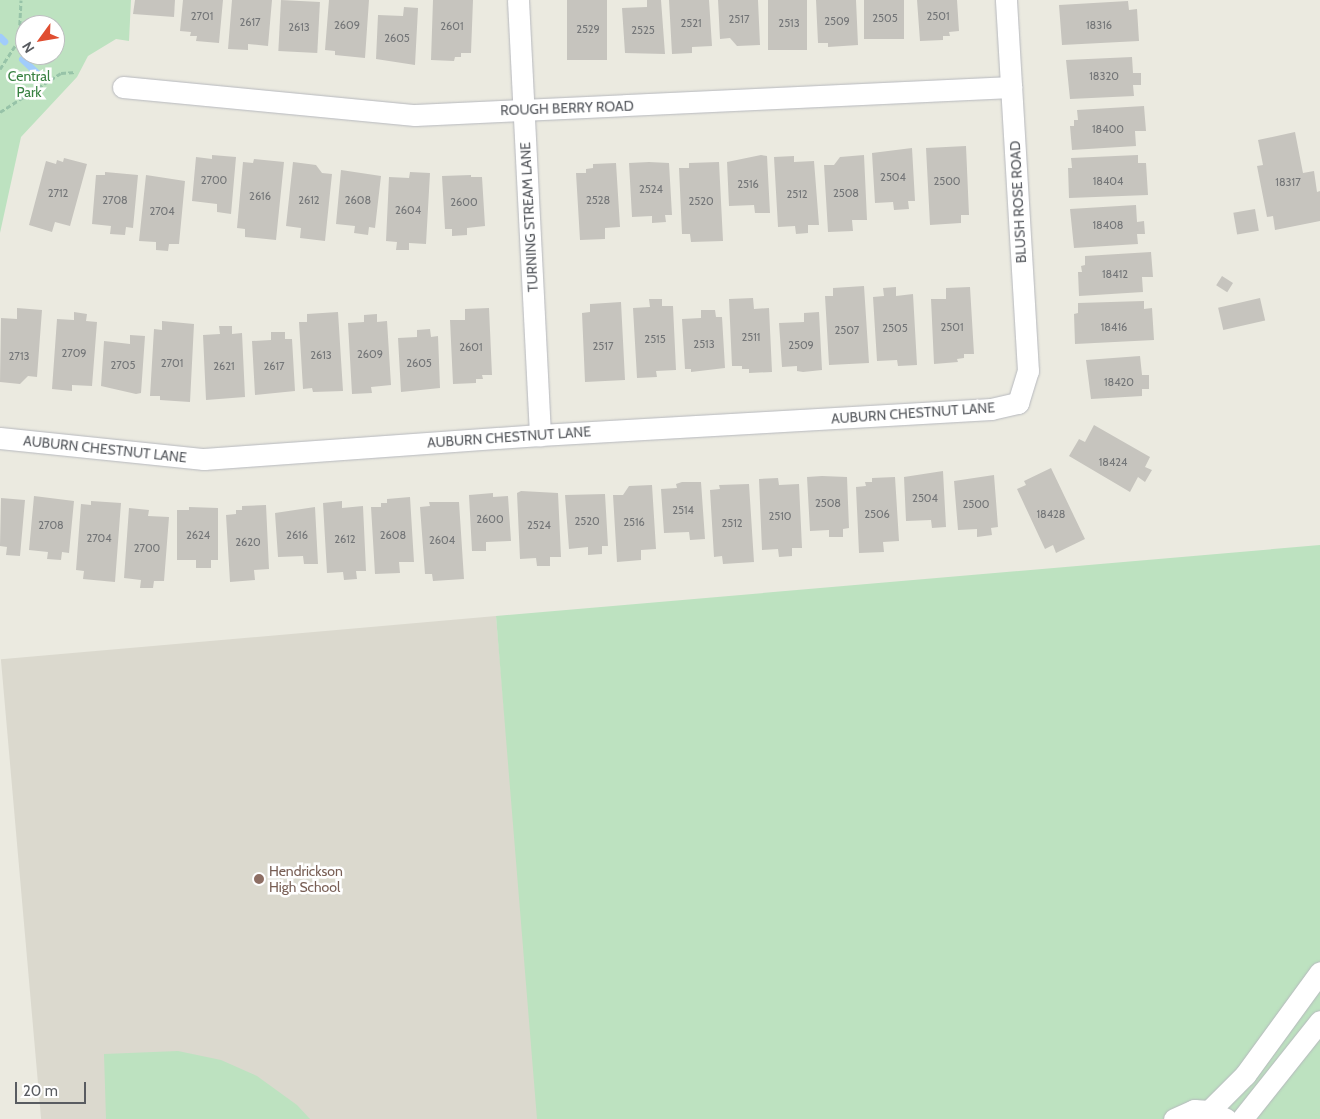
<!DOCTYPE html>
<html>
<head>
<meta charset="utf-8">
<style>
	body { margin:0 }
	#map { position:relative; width:1320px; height:1119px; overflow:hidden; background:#ebeae0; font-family:Cabin,sans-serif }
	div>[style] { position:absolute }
	.education>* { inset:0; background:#dbd9ce; transform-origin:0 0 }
	.green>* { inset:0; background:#bde2c0 }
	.stream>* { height:7px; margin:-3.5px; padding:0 3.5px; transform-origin:3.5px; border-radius:3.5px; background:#a1ccfb }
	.building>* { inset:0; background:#c6c4be; transform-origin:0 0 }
	.path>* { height:3px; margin-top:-1.5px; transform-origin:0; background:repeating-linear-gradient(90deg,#97c3a8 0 5px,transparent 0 7.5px) }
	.roads { filter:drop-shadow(0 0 1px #b6b8bd) drop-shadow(0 0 1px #b6b8bd) }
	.street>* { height:21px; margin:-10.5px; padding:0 10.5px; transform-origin:10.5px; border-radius:10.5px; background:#fff }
	.dots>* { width:14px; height:14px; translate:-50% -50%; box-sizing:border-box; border:2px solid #fff; border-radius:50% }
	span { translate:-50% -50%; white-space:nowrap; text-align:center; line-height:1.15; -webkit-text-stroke:5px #fff; paint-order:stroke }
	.number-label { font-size:11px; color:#747678 }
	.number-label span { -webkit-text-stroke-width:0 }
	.park-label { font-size:14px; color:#388141 }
	.street-label { font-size:14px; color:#595c61 }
	.education-label { font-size:14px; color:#785e54 }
	.left { translate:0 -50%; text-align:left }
	.north { position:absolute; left:15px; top:15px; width:50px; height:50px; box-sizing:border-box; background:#fff; border:1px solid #bdbec0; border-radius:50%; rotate:238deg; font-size:14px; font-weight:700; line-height:20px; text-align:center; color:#595c61 }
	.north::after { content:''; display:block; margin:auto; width:18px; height:22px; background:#e04e31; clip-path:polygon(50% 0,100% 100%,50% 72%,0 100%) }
	.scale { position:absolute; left:15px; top:1082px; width:71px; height:22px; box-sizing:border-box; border:2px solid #595c61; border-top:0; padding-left:6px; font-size:15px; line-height:18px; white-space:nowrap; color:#595c61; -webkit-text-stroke:4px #fff; paint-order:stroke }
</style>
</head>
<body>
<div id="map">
	<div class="education">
		<i style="left:496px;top:616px;width:505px;height:497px;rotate:85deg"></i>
	</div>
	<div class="green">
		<i style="clip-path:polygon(evenodd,0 0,131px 0,129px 41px,116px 39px,88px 56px,77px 77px,21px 137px,0 233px,0 0,25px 25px,55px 25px,55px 55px,25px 55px,25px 25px)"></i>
		<i style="clip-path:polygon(1320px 545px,1320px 1119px,537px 1119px,496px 616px)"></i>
		<i style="clip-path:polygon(178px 1051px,221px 1060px,257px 1076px,297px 1105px,310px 1119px,106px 1119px,104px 1054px)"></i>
	</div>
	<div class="stream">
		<i style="left:0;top:37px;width:6px;rotate:45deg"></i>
		<i style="left:22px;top:59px;width:23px;rotate:43deg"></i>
	</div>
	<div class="building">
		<i style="clip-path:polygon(135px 0,175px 0,174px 17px,133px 14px)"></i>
		<i style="clip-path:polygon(183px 0,223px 0,219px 43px,196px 41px,197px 36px,190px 36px,191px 32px,180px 31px)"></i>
		<i style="clip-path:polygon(232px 0,272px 0,268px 46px,248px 44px,248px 50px,228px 49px)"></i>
		<i style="left:281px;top:0;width:39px;height:51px;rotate:3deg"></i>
		<i style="clip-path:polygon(329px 0,369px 0,365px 58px,335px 55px,335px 51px,325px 50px)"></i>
		<i style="clip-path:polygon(433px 0,473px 0,471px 53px,461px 53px,461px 57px,455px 57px,454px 61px,431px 60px)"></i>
		<i style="left:567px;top:0;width:40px;height:60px"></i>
		<i style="clip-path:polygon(647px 0,661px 0,665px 54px,625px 53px,622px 8px,647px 7px)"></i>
		<i style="clip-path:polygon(669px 0,709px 0,712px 46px,692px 47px,692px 53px,672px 54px)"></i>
		<i style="clip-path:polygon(718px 0,758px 0,760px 45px,737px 46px,730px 38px,720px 39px)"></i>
		<i style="left:768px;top:0;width:39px;height:50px"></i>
		<i style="clip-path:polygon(816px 0,856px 0,858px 45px,828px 47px,828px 43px,818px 43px)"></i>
		<i style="left:864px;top:0;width:40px;height:39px"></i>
		<i style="clip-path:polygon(917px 0,957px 0,959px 31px,949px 32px,950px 36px,943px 36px,943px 40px,920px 41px)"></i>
		<i style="clip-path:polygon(1128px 1px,1129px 10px,1137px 9px,1139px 41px,1062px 45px,1059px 5px)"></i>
		<i style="clip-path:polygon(404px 7px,418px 8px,415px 65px,376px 59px,378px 15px,403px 16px)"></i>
		<i style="clip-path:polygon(1132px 57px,1133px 73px,1141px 73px,1141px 85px,1133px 85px,1134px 96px,1070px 99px,1066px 60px)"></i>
		<i style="clip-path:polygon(1144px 106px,1146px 131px,1135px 131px,1136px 146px,1072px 150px,1070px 126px,1074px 126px,1074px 120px,1078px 120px,1077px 110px)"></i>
		<i style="clip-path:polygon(1295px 132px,1303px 173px,1314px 171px,1317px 192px,1320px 191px,1320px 221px,1275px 230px,1273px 216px,1267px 217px,1257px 166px,1263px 165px,1258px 140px)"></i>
		<i style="clip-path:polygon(966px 146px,969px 215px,961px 215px,961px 223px,930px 225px,926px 148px)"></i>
		<i style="clip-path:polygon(912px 148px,915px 201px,908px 201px,909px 209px,894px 210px,893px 202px,875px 203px,872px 153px)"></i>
		<i style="clip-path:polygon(212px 155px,236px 157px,231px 214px,217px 212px,217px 204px,192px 201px,196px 157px,212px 159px)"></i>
		<i style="clip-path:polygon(761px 155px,767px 156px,770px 213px,755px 213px,754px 205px,729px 206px,727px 162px)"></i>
		<i style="clip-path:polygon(864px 155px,867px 220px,852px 220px,853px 231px,828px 232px,824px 165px,834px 165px,840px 157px)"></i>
		<i style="clip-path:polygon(1138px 155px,1138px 163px,1146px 163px,1148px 195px,1069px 198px,1068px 168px,1072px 168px,1071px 158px)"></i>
		<i style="clip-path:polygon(794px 156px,794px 162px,814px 161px,819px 225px,808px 225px,808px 233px,796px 234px,795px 226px,778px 227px,774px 157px)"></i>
		<i style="clip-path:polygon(64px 158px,87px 164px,70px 226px,55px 222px,52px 232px,29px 225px,46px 161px,56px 164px,57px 160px,63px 162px)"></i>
		<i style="clip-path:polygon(254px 159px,284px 162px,276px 240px,245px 237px,245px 229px,237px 228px,243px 162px,253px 163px)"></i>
		<i style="clip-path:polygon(293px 162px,316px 165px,322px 173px,332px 174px,325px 241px,300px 238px,301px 228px,286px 226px)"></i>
		<i style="clip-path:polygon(649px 162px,669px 163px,672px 215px,665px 215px,666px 222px,652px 223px,652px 216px,632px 217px,629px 163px)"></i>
		<i style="clip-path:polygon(719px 162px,723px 241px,691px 242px,690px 234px,682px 234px,679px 168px,689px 168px,689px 163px)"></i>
		<i style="clip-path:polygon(616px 163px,620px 227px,605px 228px,605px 239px,580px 240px,576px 173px,586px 173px,586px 169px,593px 168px,593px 164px)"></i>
		<i style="clip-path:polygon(341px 170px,381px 176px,375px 228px,369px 227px,368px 235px,354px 233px,355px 226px,336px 224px)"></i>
		<i style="clip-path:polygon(105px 172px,138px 175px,133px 228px,126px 227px,125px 235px,110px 234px,111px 226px,92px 224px,96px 175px,105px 175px)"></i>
		<i style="clip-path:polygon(410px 172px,430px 173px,426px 244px,409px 243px,409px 250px,396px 250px,397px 242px,386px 241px,389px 177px,409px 178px)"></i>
		<i style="clip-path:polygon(146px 175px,185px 181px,179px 244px,169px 244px,168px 251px,156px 250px,156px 242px,139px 241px)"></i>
		<i style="clip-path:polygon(471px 175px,471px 177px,482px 177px,485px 226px,467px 228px,467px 235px,452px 236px,452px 229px,445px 229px,442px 176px)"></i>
		<i style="clip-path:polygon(1136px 205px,1137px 222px,1144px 221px,1145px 234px,1137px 234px,1138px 244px,1074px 248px,1070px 209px)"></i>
		<i style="left:1255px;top:209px;width:22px;height:22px;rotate:80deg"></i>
		<i style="clip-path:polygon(1151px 252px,1153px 277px,1142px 277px,1143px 292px,1079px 296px,1078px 272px,1082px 272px,1081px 266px,1085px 265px,1085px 256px)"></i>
		<i style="left:1222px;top:276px;width:13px;height:11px;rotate:32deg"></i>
		<i style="clip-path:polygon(864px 286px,869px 363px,829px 365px,825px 296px,833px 296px,833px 288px)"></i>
		<i style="clip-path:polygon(896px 287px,896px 296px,913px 294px,917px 365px,898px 366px,897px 360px,877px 361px,873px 297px,884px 296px,883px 288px)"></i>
		<i style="clip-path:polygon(970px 287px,974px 354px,964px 354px,964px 358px,957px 359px,958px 362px,934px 364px,931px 299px,946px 299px,946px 288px)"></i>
		<i style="clip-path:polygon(753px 298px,754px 309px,769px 308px,772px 372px,749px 373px,749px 369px,742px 369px,742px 366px,732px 366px,729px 299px)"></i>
		<i style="left:1260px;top:298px;width:23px;height:43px;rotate:77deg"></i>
		<i style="clip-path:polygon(649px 299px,662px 299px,662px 306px,673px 306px,676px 370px,656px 371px,657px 377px,637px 378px,633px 308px,650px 307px)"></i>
		<i style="clip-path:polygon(1144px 301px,1144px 309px,1152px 308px,1154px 340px,1075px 344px,1074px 314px,1078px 313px,1078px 303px)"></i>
		<i style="clip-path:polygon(621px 302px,625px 380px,585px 382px,582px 313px,590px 312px,590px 304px)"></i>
		<i style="clip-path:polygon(17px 308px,42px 310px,37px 377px,28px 376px,20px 384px,0 382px,1px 318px,17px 319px)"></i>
		<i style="clip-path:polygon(489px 308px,492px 375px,482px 375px,483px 379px,476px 379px,476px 383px,453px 384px,450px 320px,465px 320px,465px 309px)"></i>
		<i style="clip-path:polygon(701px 310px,715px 310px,716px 317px,722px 317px,725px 368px,691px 372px,691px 369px,685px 369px,682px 319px,701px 318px)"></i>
		<i style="clip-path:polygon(74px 312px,87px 314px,86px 321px,97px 322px,92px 386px,72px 385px,72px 391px,52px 389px,57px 319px,74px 320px)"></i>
		<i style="clip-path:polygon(338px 312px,343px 391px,313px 392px,312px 388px,303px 389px,299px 322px,307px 322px,307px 314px)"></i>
		<i style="clip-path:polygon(819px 312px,822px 370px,803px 372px,797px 371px,797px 366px,782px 367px,779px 323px,804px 322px,804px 313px)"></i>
		<i style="clip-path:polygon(377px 314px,377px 322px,387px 321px,391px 385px,371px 387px,372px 393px,352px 394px,348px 323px,364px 322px,364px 315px)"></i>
		<i style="clip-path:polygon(162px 321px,194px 324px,190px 402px,160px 400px,160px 396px,150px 396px,154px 329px,162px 330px)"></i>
		<i style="clip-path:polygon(219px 326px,232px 326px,232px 334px,242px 333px,245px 397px,206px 400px,203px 335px,220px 334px)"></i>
		<i style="clip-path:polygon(430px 329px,431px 337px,438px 336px,440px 388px,401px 392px,398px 338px,417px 337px,417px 330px)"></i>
		<i style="clip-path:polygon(271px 332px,285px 332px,285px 339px,292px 339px,295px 391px,255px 395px,252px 341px,271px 340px)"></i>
		<i style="clip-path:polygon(130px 335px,145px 336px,141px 393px,136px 394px,101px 386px,104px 341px,130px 344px)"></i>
		<i style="clip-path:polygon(1140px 356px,1142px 375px,1149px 375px,1149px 389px,1142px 389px,1142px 396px,1091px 399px,1086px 360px)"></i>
		<i style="clip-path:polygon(1094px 425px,1150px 457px,1145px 467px,1152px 470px,1145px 482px,1138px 477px,1130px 492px,1069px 456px,1079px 439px,1085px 442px)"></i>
		<i style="clip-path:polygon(1051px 468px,1085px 539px,1056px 553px,1053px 545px,1045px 549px,1017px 489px,1026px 485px,1024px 481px)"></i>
		<i style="clip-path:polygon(943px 471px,946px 527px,932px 528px,931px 520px,906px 521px,904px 477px)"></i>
		<i style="clip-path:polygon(994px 475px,998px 527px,991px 528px,992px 535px,977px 537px,977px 529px,958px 530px,954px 481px)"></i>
		<i style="clip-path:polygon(822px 476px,847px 477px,849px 528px,843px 529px,843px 537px,829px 537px,829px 530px,810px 531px,807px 477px)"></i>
		<i style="clip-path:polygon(895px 477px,899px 541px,883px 542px,884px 552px,859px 553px,856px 487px,866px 486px,865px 482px,872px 482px,872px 478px)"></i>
		<i style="clip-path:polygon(778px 478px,779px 485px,799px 484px,802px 548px,792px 548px,792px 556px,779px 557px,778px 549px,762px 550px,759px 479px)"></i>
		<i style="clip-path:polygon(682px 482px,701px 482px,705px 539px,690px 540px,689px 532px,664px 533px,661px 489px,677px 488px,676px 484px)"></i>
		<i style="clip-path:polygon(749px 484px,754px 562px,723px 564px,722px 556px,714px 557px,710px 490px,720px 489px,719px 485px)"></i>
		<i style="clip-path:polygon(652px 485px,656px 549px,641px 550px,641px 560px,617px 562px,613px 495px,623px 495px,629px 486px)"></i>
		<i style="clip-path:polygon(521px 491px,558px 493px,561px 557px,550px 557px,550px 566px,537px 566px,536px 558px,520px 559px,517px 493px)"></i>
		<i style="clip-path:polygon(493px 493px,493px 497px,508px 496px,511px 541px,486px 542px,486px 551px,472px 551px,469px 495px)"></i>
		<i style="clip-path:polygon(605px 494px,608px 546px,602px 546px,602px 554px,588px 555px,588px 547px,569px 549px,565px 495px)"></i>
		<i style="clip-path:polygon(34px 496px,74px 501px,69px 553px,62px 552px,61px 560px,47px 559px,48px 552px,29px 550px)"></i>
		<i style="clip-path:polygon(410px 497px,414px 562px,399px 562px,400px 573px,375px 574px,371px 507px,381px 507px,381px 503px,387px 503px,387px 499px)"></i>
		<i style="clip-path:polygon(1px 498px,25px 500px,20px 556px,6px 555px,7px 547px,0 546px)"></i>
		<i style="clip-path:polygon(91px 501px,121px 503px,115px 582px,83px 579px,84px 571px,76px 570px,81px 504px,91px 505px)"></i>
		<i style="clip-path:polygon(342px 501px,342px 508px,363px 506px,366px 571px,356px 571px,357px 579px,344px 580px,343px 572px,327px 573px,323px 503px)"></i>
		<i style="clip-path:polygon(429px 502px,459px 502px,464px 579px,433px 581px,432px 574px,425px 574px,420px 507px,430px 506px)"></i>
		<i style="clip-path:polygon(266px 505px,269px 569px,254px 570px,255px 580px,230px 582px,226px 515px,236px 514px,236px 510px,242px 510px,242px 506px)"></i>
		<i style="clip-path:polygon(189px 507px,218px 508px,218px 560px,211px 560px,211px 568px,196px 568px,196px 560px,177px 560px,177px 510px,189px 510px)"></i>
		<i style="clip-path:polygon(315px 507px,318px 564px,304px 564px,303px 556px,278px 557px,275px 513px)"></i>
		<i style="clip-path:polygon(129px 508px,149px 510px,148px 516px,169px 517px,164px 581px,154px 581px,153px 588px,140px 588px,141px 580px,124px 578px)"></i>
	</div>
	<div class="path">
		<i style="left:0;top:69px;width:35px;rotate:-57deg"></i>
		<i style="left:19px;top:40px;width:40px;rotate:-87.1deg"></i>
		<i style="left:0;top:112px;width:72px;rotate:-32.6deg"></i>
		<i style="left:61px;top:73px;width:15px;rotate:-4deg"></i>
	</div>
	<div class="roads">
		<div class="street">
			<i style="left:518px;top:0;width:436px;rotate:87.1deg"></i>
			<i style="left:123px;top:87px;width:293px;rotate:5.5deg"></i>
			<i style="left:415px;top:115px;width:597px;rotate:-2.69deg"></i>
			<i style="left:0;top:438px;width:205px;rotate:5.9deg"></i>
			<i style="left:204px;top:459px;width:337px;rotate:-4.1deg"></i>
			<i style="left:540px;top:435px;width:452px;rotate:-3.3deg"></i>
			<i style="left:991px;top:409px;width:28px;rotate:-13deg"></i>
			<i style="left:1018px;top:403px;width:34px;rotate:-73deg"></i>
			<i style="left:1028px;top:371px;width:372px;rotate:-93.4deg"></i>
			<i style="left:1209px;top:1111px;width:51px;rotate:-45deg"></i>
			<i style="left:1245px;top:1075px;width:127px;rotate:-53.9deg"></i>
			<i style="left:1174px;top:1119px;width:22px;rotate:-24deg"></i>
			<i style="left:1194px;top:1110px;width:15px;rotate:4deg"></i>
			<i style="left:1209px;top:1111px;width:19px;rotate:25deg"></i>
			<i style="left:1242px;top:1119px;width:125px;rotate:-51.5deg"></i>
		</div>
	</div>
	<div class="dots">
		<i style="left:259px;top:879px;background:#8d6e63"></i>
	</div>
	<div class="number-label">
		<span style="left:202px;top:16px">2701</span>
		<span style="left:938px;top:16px">2501</span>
		<span style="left:885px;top:18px">2505</span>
		<span style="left:739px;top:19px">2517</span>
		<span style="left:837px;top:21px">2509</span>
		<span style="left:250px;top:22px">2617</span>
		<span style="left:691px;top:23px">2521</span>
		<span style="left:789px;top:23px">2513</span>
		<span style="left:347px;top:25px">2609</span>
		<span style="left:1099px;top:25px">18316</span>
		<span style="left:452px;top:26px">2601</span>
		<span style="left:299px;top:27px">2613</span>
		<span style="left:588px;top:29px">2529</span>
		<span style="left:643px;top:30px">2525</span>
		<span style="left:397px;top:38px">2605</span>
		<span style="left:1104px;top:76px">18320</span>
		<span style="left:1108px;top:129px">18400</span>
		<span style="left:893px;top:177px">2504</span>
		<span style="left:214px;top:180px">2700</span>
		<span style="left:947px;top:181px">2500</span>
		<span style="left:1108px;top:181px">18404</span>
		<span style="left:1288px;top:182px">18317</span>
		<span style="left:748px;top:184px">2516</span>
		<span style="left:651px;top:189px">2524</span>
		<span style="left:58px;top:193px">2712</span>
		<span style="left:846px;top:193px">2508</span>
		<span style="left:797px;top:194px">2512</span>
		<span style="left:260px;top:196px">2616</span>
		<span style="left:115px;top:200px">2708</span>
		<span style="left:309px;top:200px">2612</span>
		<span style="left:358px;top:200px">2608</span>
		<span style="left:598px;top:200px">2528</span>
		<span style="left:701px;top:201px">2520</span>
		<span style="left:464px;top:202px">2600</span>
		<span style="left:408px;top:210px">2604</span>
		<span style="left:162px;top:211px">2704</span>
		<span style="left:1108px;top:225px">18408</span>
		<span style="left:1115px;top:274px">18412</span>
		<span style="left:952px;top:327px">2501</span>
		<span style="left:1114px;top:327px">18416</span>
		<span style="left:895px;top:328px">2505</span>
		<span style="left:847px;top:330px">2507</span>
		<span style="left:751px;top:337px">2511</span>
		<span style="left:655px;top:339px">2515</span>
		<span style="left:704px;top:344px">2513</span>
		<span style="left:801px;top:345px">2509</span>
		<span style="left:603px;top:346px">2517</span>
		<span style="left:471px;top:347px">2601</span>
		<span style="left:74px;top:353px">2709</span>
		<span style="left:370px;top:354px">2609</span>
		<span style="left:321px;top:355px">2613</span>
		<span style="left:19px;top:356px">2713</span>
		<span style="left:172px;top:363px">2701</span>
		<span style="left:419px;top:363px">2605</span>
		<span style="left:123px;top:365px">2705</span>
		<span style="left:224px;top:366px">2621</span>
		<span style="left:274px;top:366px">2617</span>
		<span style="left:1119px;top:382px">18420</span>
		<span style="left:1113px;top:462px">18424</span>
		<span style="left:925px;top:498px">2504</span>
		<span style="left:828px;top:503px">2508</span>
		<span style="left:976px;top:504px">2500</span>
		<span style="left:683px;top:510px">2514</span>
		<span style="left:877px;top:514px">2506</span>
		<span style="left:1051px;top:514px">18428</span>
		<span style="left:780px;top:516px">2510</span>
		<span style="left:490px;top:519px">2600</span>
		<span style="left:587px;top:521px">2520</span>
		<span style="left:634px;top:522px">2516</span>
		<span style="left:732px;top:523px">2512</span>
		<span style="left:51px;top:525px">2708</span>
		<span style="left:539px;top:525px">2524</span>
		<span style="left:198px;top:535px">2624</span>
		<span style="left:297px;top:535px">2616</span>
		<span style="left:393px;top:535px">2608</span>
		<span style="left:99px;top:538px">2704</span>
		<span style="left:345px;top:539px">2612</span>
		<span style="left:442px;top:540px">2604</span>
		<span style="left:248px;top:542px">2620</span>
		<span style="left:147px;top:548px">2700</span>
	</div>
	<div class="park-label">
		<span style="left:29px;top:84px">Central<br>Park</span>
	</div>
	<div class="street-label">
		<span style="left:567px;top:108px;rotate:-2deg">ROUGH BERRY ROAD</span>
		<span style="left:1018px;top:202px;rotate:-93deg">BLUSH ROSE ROAD</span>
		<span style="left:529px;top:217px;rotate:-93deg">TURNING STREAM LANE</span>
		<span style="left:913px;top:413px;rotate:-4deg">AUBURN CHESTNUT LANE</span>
		<span style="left:509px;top:437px;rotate:-4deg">AUBURN CHESTNUT LANE</span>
		<span style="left:105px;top:449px;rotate:6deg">AUBURN CHESTNUT LANE</span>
	</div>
	<div class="education-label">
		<span class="left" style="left:269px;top:879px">Hendrickson<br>High School</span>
	</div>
	<div class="north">N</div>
	<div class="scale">20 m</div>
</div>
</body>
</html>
